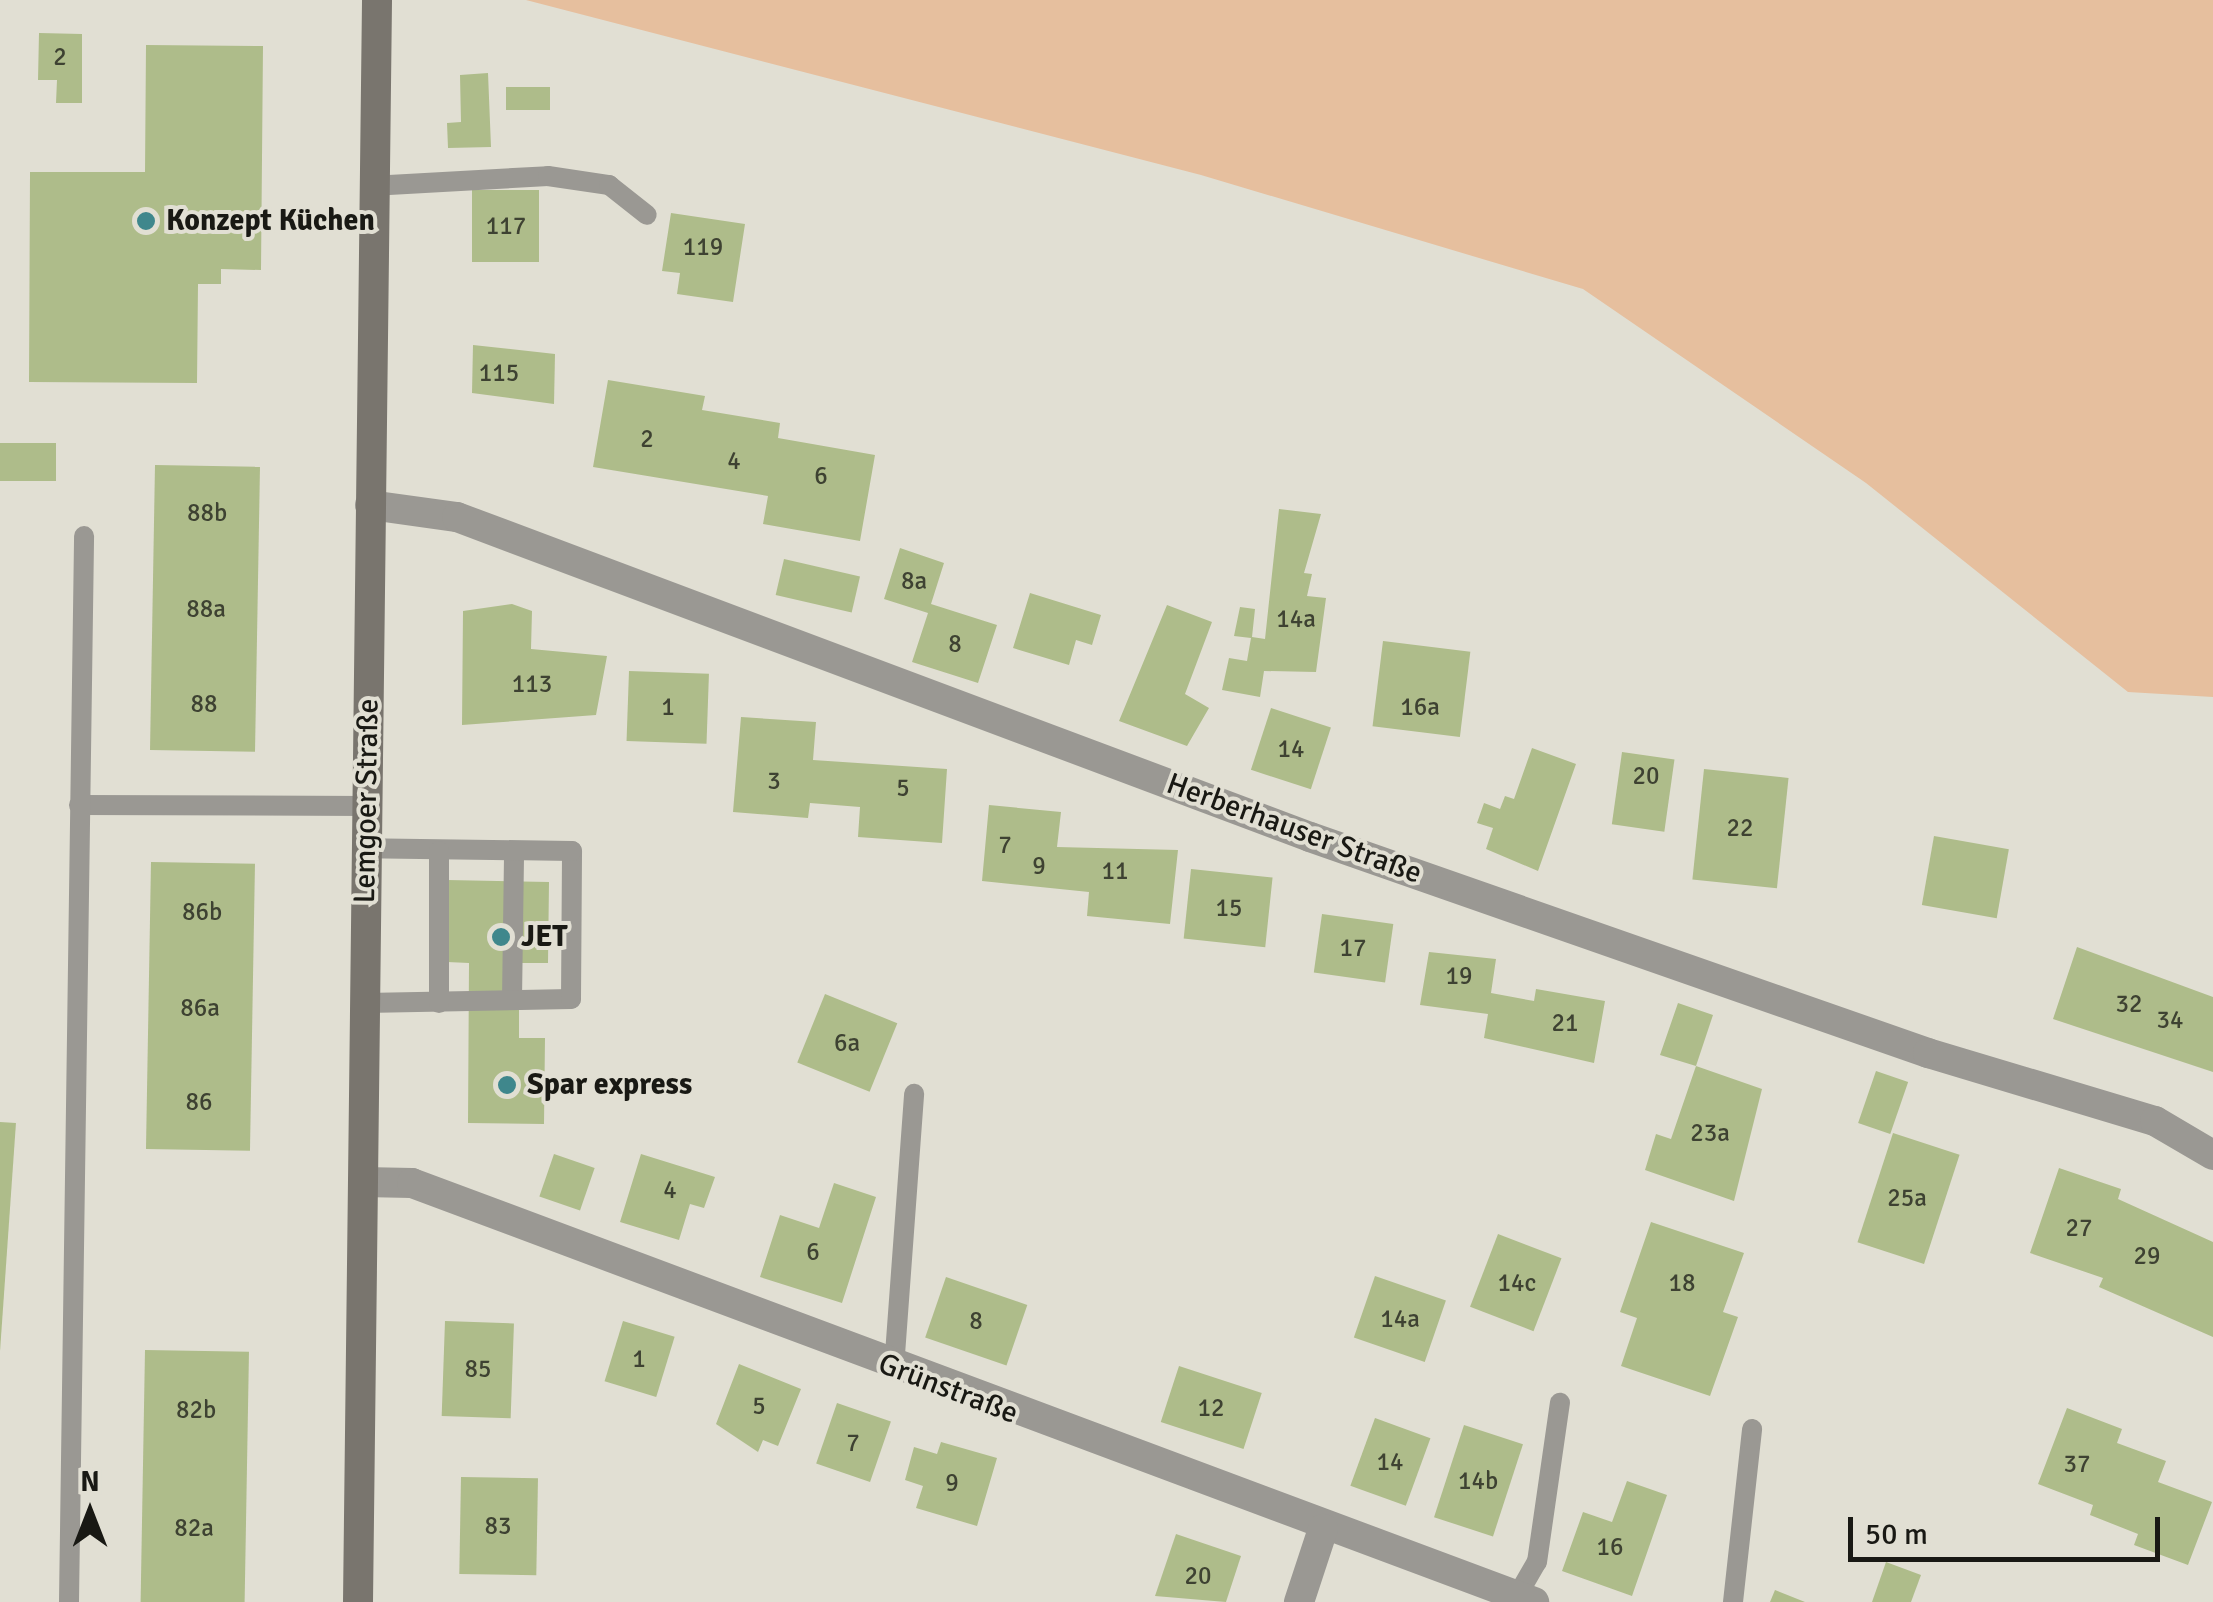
<!DOCTYPE html>
<html>
<head>
<meta charset="utf-8">
<style>
	body { margin:0 }
	#map { position:relative; width:2213px; height:1602px; overflow:hidden; background:#e1dfd3; font-family:Signika,sans-serif }
	div>[style] { position:absolute }
	.green>* { inset:0; background:#e6bf9e }
	.building>* { inset:0; background:#aebc8a; transform-origin:0 0 }
	.lane>* { height:20px; margin:-10px; padding:0 10px; transform-origin:10px; border-radius:10px; background:#9a9893 }
	.street>* { height:30px; margin:-15px; padding:0 15px; transform-origin:15px; border-radius:15px; background:#9a9893 }
	.secondary>* { height:30px; margin:-15px; padding:0 15px; transform-origin:15px; border-radius:15px; background:#79756e }
	.dots>* { width:28px; height:28px; translate:-50% -50%; box-sizing:border-box; border:5px solid #e1dfd3; border-radius:50% }
	span { translate:-50% -50%; white-space:nowrap; text-align:center; line-height:1.15; -webkit-text-stroke:8px #e1dfd3; paint-order:stroke }
	.number-label { font-size:25px; color:#3e4232 }
	.number-label span { -webkit-text-stroke-width:0 }
	.poi-label { font-size:30px; color:#191914; font-weight:700 }
	.left { translate:0 -50%; text-align:left }
	.street-label { font-size:30px; color:#191914 }
	.north { position:absolute; left:40px; top:1462px; width:100px; height:100px; -webkit-text-stroke:8px #e1dfd3; paint-order:stroke; rotate:0deg; font-size:28px; font-weight:700; line-height:40px; text-align:center; color:#191914 }
	.north::after { content:''; display:block; margin:auto; width:35px; height:45px; background:#191914; clip-path:polygon(50% 0,100% 100%,50% 72%,0 100%) }
	.scale { position:absolute; left:1848px; top:1517px; width:312px; height:45px; box-sizing:border-box; border:5px solid #191914; border-top:0; padding-left:12px; font-size:30px; line-height:35px; white-space:nowrap; color:#191914; -webkit-text-stroke:8px #e1dfd3; paint-order:stroke }
</style>
</head>
<body>
<div id="map">
	<div class="green">
		<i style="clip-path:polygon(526px 0,2213px 0,2213px 697px,2128px 692px,1866px 483px,1583px 289px,1201px 175px)"></i>
	</div>
	<div class="building">
		<i style="clip-path:polygon(39px 33px,82px 34px,82px 103px,56px 103px,57px 80px,38px 80px)"></i>
		<i style="clip-path:polygon(146px 45px,263px 46px,261px 270px,221px 269px,221px 284px,198px 284px,197px 383px,29px 382px,30px 172px,145px 172px)"></i>
		<i style="clip-path:polygon(488px 73px,491px 147px,448px 148px,447px 123px,461px 122px,460px 75px)"></i>
		<i style="left:550px;top:87px;width:23px;height:44px;rotate:90deg"></i>
		<i style="left:472px;top:190px;width:67px;height:72px"></i>
		<i style="clip-path:polygon(671px 213px,745px 224px,733px 302px,677px 294px,680px 273px,662px 271px)"></i>
		<i style="clip-path:polygon(473px 345px,555px 354px,554px 404px,472px 393px)"></i>
		<i style="clip-path:polygon(608px 380px,705px 396px,702px 410px,780px 423px,778px 438px,875px 455px,860px 541px,763px 524px,768px 496px,593px 467px)"></i>
		<i style="left:0;top:443px;width:56px;height:38px"></i>
		<i style="left:155px;top:465px;width:105px;height:285px;rotate:1deg"></i>
		<i style="clip-path:polygon(1279px 509px,1321px 514px,1304px 573px,1312px 574px,1307px 596px,1326px 598px,1316px 672px,1264px 671px,1260px 697px,1222px 690px,1229px 658px,1247px 661px,1251px 638px,1234px 636px,1240px 607px,1255px 609px,1252px 637px,1265px 639px)"></i>
		<i style="clip-path:polygon(900px 548px,944px 563px,931px 604px,997px 625px,978px 683px,912px 662px,928px 613px,884px 599px)"></i>
		<i style="left:784px;top:559px;width:78px;height:37px;rotate:13deg"></i>
		<i style="clip-path:polygon(1030px 593px,1101px 615px,1092px 645px,1076px 640px,1069px 665px,1013px 648px)"></i>
		<i style="clip-path:polygon(512px 604px,532px 611px,531px 649px,607px 656px,596px 715px,462px 725px,463px 611px)"></i>
		<i style="clip-path:polygon(1167px 605px,1212px 622px,1185px 694px,1209px 708px,1187px 746px,1119px 721px)"></i>
		<i style="left:1383px;top:641px;width:88px;height:86px;rotate:7deg"></i>
		<i style="left:629px;top:671px;width:80px;height:70px;rotate:2deg"></i>
		<i style="left:1271px;top:708px;width:63px;height:65px;rotate:18deg"></i>
		<i style="clip-path:polygon(741px 717px,816px 722px,813px 760px,947px 769px,942px 843px,858px 837px,860px 807px,810px 803px,808px 818px,733px 812px)"></i>
		<i style="clip-path:polygon(1532px 748px,1576px 764px,1538px 871px,1486px 849px,1493px 828px,1477px 823px,1484px 803px,1500px 809px,1505px 796px,1514px 799px)"></i>
		<i style="left:1622px;top:752px;width:53px;height:73px;rotate:8deg"></i>
		<i style="left:1704px;top:769px;width:85px;height:111px;rotate:6deg"></i>
		<i style="clip-path:polygon(989px 805px,1061px 812px,1057px 847px,1178px 850px,1170px 924px,1087px 916px,1089px 892px,982px 881px)"></i>
		<i style="left:1934px;top:836px;width:76px;height:70px;rotate:10deg"></i>
		<i style="left:151px;top:862px;width:104px;height:287px;rotate:1deg"></i>
		<i style="left:1191px;top:869px;width:82px;height:70px;rotate:6deg"></i>
		<i style="clip-path:polygon(447px 880px,549px 882px,548px 963px,519px 963px,519px 1038px,545px 1038px,544px 1124px,468px 1123px,469px 963px,447px 962px)"></i>
		<i style="left:1322px;top:914px;width:72px;height:59px;rotate:8deg"></i>
		<i style="clip-path:polygon(2077px 947px,2213px 997px,2213px 1072px,2053px 1019px)"></i>
		<i style="clip-path:polygon(1429px 952px,1496px 959px,1491px 993px,1534px 1001px,1536px 989px,1605px 1001px,1594px 1063px,1484px 1038px,1488px 1014px,1420px 1005px)"></i>
		<i style="left:825px;top:994px;width:78px;height:74px;rotate:22deg"></i>
		<i style="clip-path:polygon(1678px 1003px,1713px 1015px,1696px 1066px,1762px 1089px,1734px 1201px,1645px 1170px,1656px 1134px,1671px 1139px,1696px 1066px,1660px 1055px)"></i>
		<i style="left:1876px;top:1071px;width:34px;height:55px;rotate:19deg"></i>
		<i style="left:0;top:1122px;width:16px;height:251px;rotate:4deg"></i>
		<i style="left:1893px;top:1133px;width:70px;height:115px;rotate:18deg"></i>
		<i style="left:554px;top:1154px;width:43px;height:45px;rotate:19deg"></i>
		<i style="clip-path:polygon(641px 1154px,715px 1177px,704px 1208px,690px 1204px,679px 1240px,620px 1222px)"></i>
		<i style="clip-path:polygon(2059px 1168px,2121px 1189px,2118px 1199px,2213px 1242px,2213px 1337px,2099px 1287px,2103px 1278px,2030px 1253px)"></i>
		<i style="clip-path:polygon(834px 1183px,876px 1197px,842px 1303px,760px 1277px,780px 1215px,819px 1228px)"></i>
		<i style="clip-path:polygon(1651px 1222px,1744px 1253px,1723px 1312px,1738px 1317px,1710px 1396px,1621px 1366px,1637px 1318px,1620px 1312px)"></i>
		<i style="left:1498px;top:1234px;width:68px;height:78px;rotate:21deg"></i>
		<i style="left:1375px;top:1276px;width:75px;height:65px;rotate:19deg"></i>
		<i style="left:946px;top:1277px;width:86px;height:64px;rotate:19deg"></i>
		<i style="left:445px;top:1321px;width:69px;height:95px;rotate:2deg"></i>
		<i style="left:623px;top:1321px;width:54px;height:63px;rotate:17deg"></i>
		<i style="left:145px;top:1350px;width:104px;height:252px;rotate:1deg"></i>
		<i style="clip-path:polygon(739px 1364px,801px 1389px,778px 1446px,763px 1440px,758px 1452px,716px 1424px)"></i>
		<i style="left:1179px;top:1366px;width:87px;height:59px;rotate:18deg"></i>
		<i style="left:837px;top:1403px;width:57px;height:64px;rotate:19deg"></i>
		<i style="clip-path:polygon(2067px 1408px,2122px 1429px,2117px 1443px,2166px 1461px,2158px 1482px,2212px 1502px,2188px 1565px,2134px 1545px,2138px 1534px,2090px 1515px,2093px 1505px,2038px 1484px)"></i>
		<i style="left:1375px;top:1418px;width:59px;height:72px;rotate:20deg"></i>
		<i style="left:1464px;top:1425px;width:62px;height:97px;rotate:18deg"></i>
		<i style="clip-path:polygon(941px 1442px,997px 1458px,977px 1526px,916px 1508px,923px 1486px,905px 1480px,914px 1447px,937px 1454px)"></i>
		<i style="left:461px;top:1477px;width:77px;height:97px;rotate:1deg"></i>
		<i style="clip-path:polygon(1627px 1481px,1667px 1495px,1632px 1596px,1562px 1571px,1583px 1512px,1612px 1522px)"></i>
		<i style="clip-path:polygon(1176px 1534px,1241px 1556px,1226px 1602px,1155px 1596px)"></i>
		<i style="clip-path:polygon(1886px 1562px,1921px 1575px,1911px 1602px,1872px 1602px)"></i>
		<i style="clip-path:polygon(1775px 1590px,1805px 1602px,1770px 1602px)"></i>
	</div>
	<div class="lane">
		<i style="left:371px;top:186px;width:177px;rotate:-3.2deg"></i>
		<i style="left:548px;top:176px;width:62px;rotate:8.4deg"></i>
		<i style="left:609px;top:185px;width:48px;rotate:38.3deg"></i>
		<i style="left:79px;top:805px;width:289px;rotate:0.2deg"></i>
		<i style="left:512px;top:1000px;width:149px;rotate:-89.2deg"></i>
		<i style="left:365px;top:1003px;width:206px;rotate:-1.1deg"></i>
		<i style="left:571px;top:999px;width:148px;rotate:-89.6deg"></i>
		<i style="left:572px;top:851px;width:205px;rotate:-179.2deg"></i>
		<i style="left:439px;top:1003px;width:152px;rotate:-90deg"></i>
		<i style="left:894px;top:1368px;width:275px;rotate:-85.8deg"></i>
		<i style="left:1517px;top:1596px;width:39px;rotate:-60deg"></i>
		<i style="left:1537px;top:1562px;width:161px;rotate:-81.8deg"></i>
		<i style="left:69px;top:1602px;width:1066px;rotate:-89.19deg"></i>
		<i style="left:1733px;top:1602px;width:174px;rotate:-83.7deg"></i>
	</div>
	<div class="street">
		<i style="left:370px;top:505px;width:88px;rotate:7.9deg"></i>
		<i style="left:457px;top:517px;width:911px;rotate:20.56deg"></i>
		<i style="left:1310px;top:837px;width:655px;rotate:19.27deg"></i>
		<i style="left:1928px;top:1053px;width:237px;rotate:16.7deg"></i>
		<i style="left:2155px;top:1121px;width:67px;rotate:30.4deg"></i>
		<i style="left:363px;top:1182px;width:49px;rotate:1.2deg"></i>
		<i style="left:412px;top:1183px;width:1198px;rotate:20.48deg"></i>
		<i style="left:1299px;top:1602px;width:77px;rotate:-71.8deg"></i>
	</div>
	<div class="secondary">
		<i style="left:358px;top:1602px;width:1602px;rotate:-89.32deg"></i>
	</div>
	<div class="dots">
		<i style="left:146px;top:221px;background:#3f878c"></i>
		<i style="left:501px;top:937px;background:#3f878c"></i>
		<i style="left:507px;top:1085px;background:#3f878c"></i>
	</div>
	<div class="number-label">
		<span style="left:60px;top:57px">2</span>
		<span style="left:506px;top:226px">117</span>
		<span style="left:703px;top:247px">119</span>
		<span style="left:499px;top:373px">115</span>
		<span style="left:647px;top:439px">2</span>
		<span style="left:734px;top:461px">4</span>
		<span style="left:821px;top:476px">6</span>
		<span style="left:207px;top:513px">88b</span>
		<span style="left:914px;top:581px">8a</span>
		<span style="left:206px;top:609px">88a</span>
		<span style="left:1296px;top:619px">14a</span>
		<span style="left:955px;top:644px">8</span>
		<span style="left:532px;top:684px">113</span>
		<span style="left:204px;top:704px">88</span>
		<span style="left:668px;top:707px">1</span>
		<span style="left:1420px;top:707px">16a</span>
		<span style="left:1291px;top:749px">14</span>
		<span style="left:1646px;top:776px">20</span>
		<span style="left:774px;top:781px">3</span>
		<span style="left:903px;top:788px">5</span>
		<span style="left:1740px;top:828px">22</span>
		<span style="left:1005px;top:845px">7</span>
		<span style="left:1039px;top:866px">9</span>
		<span style="left:1115px;top:871px">11</span>
		<span style="left:1229px;top:908px">15</span>
		<span style="left:202px;top:912px">86b</span>
		<span style="left:1353px;top:948px">17</span>
		<span style="left:1459px;top:976px">19</span>
		<span style="left:2129px;top:1004px">32</span>
		<span style="left:200px;top:1008px">86a</span>
		<span style="left:2170px;top:1020px">34</span>
		<span style="left:1565px;top:1023px">21</span>
		<span style="left:847px;top:1043px">6a</span>
		<span style="left:199px;top:1102px">86</span>
		<span style="left:1710px;top:1133px">23a</span>
		<span style="left:670px;top:1190px">4</span>
		<span style="left:1907px;top:1198px">25a</span>
		<span style="left:2079px;top:1228px">27</span>
		<span style="left:813px;top:1252px">6</span>
		<span style="left:2147px;top:1256px">29</span>
		<span style="left:1517px;top:1283px">14c</span>
		<span style="left:1682px;top:1283px">18</span>
		<span style="left:1400px;top:1319px">14a</span>
		<span style="left:976px;top:1321px">8</span>
		<span style="left:639px;top:1359px">1</span>
		<span style="left:478px;top:1369px">85</span>
		<span style="left:759px;top:1406px">5</span>
		<span style="left:1211px;top:1408px">12</span>
		<span style="left:196px;top:1410px">82b</span>
		<span style="left:853px;top:1443px">7</span>
		<span style="left:1390px;top:1462px">14</span>
		<span style="left:2077px;top:1464px">37</span>
		<span style="left:1478px;top:1481px">14b</span>
		<span style="left:952px;top:1483px">9</span>
		<span style="left:498px;top:1526px">83</span>
		<span style="left:194px;top:1528px">82a</span>
		<span style="left:1610px;top:1547px">16</span>
		<span style="left:1198px;top:1576px">20</span>
	</div>
	<div class="poi-label">
		<span class="left" style="left:166px;top:221px">Konzept Küchen</span>
		<span class="left" style="left:521px;top:937px">JET</span>
		<span class="left" style="left:527px;top:1085px">Spar express</span>
	</div>
	<div class="street-label">
		<span style="left:367px;top:801px;rotate:-89deg">Lemgoer Straße</span>
		<span style="left:1294px;top:829px;rotate:20deg">Herberhauser Straße</span>
		<span style="left:948px;top:1389px;rotate:21deg">Grünstraße</span>
	</div>
	<div class="north">N</div>
	<div class="scale">50 m</div>
</div>
</body>
</html>
